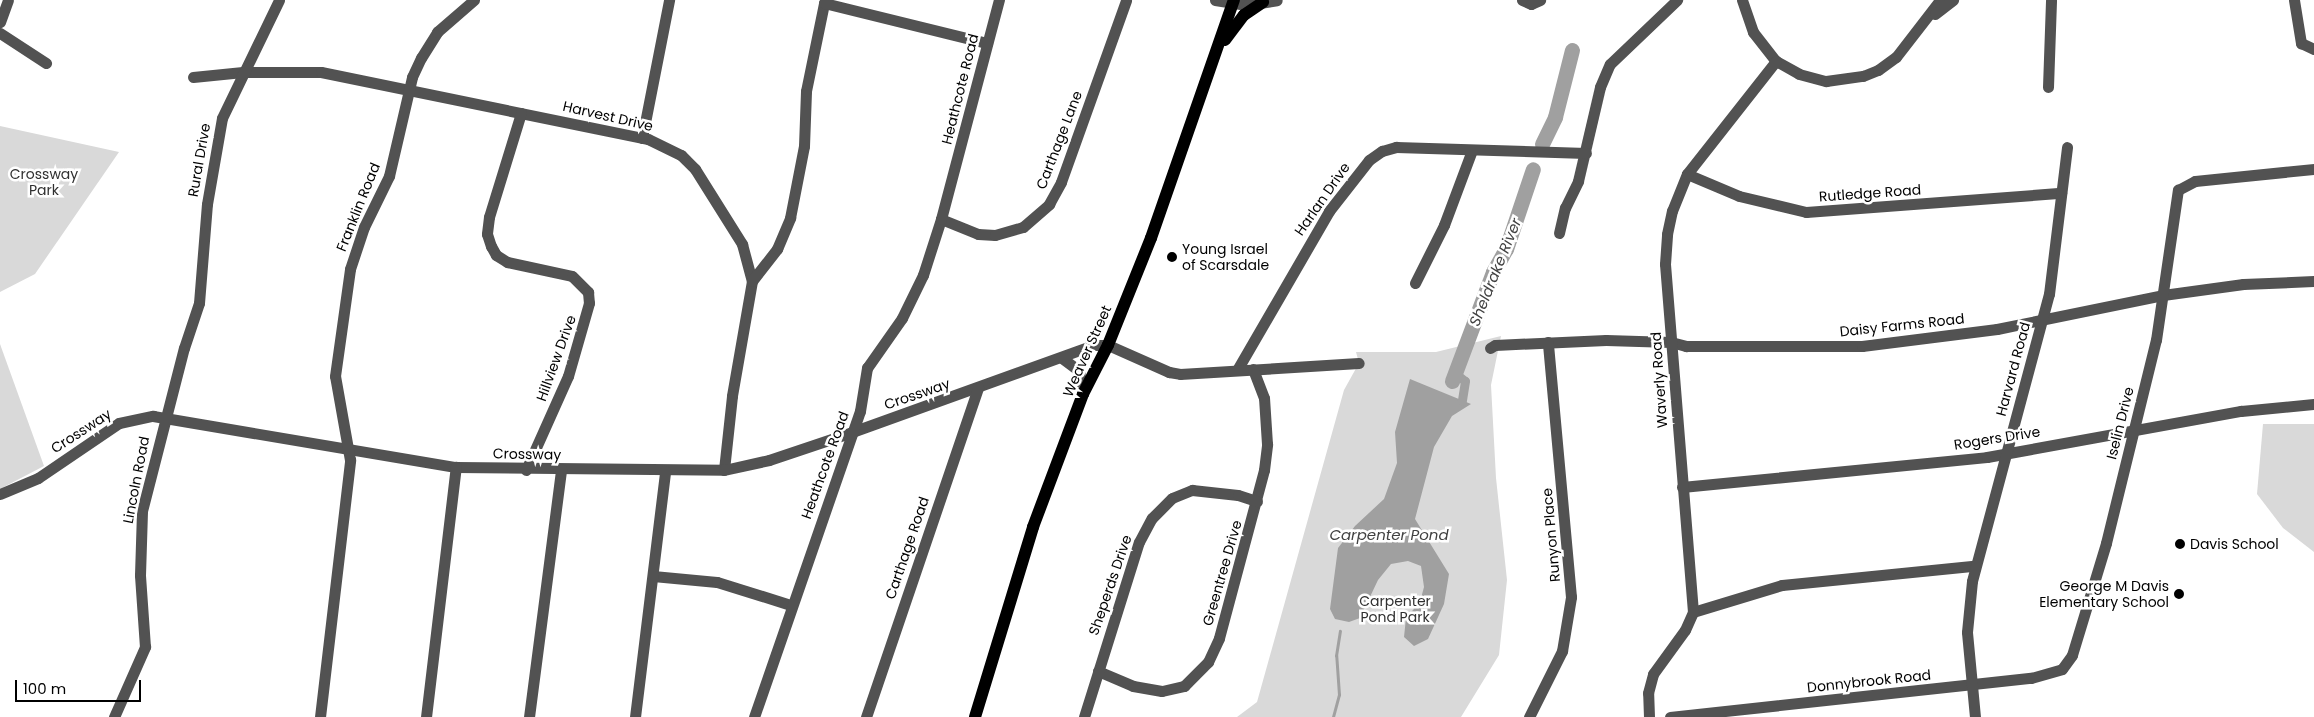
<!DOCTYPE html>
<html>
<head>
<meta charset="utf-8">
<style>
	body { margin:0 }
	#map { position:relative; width:2314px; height:717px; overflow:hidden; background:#fff; font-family:Poppins,sans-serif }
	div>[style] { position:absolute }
	.green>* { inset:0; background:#d9d9d9 }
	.water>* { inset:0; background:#a0a0a0 }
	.stream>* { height:2.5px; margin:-1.25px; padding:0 1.25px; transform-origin:1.25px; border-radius:1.25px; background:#a0a0a0 }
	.canal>* { height:9px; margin:-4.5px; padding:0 4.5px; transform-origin:4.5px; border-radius:4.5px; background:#a0a0a0 }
	.river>* { height:15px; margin:-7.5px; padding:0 7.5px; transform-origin:7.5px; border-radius:7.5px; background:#a0a0a0 }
	.minor>* { height:11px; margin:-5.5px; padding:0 5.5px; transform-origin:5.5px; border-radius:5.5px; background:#525252 }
	.major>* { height:12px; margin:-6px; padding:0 6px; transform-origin:6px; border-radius:6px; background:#000 }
	.dots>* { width:14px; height:14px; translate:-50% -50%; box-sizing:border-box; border:2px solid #fff; border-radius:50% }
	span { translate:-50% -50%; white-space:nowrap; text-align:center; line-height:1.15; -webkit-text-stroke:5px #fff; paint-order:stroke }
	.street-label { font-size:14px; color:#000 }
	.park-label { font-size:14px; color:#303030 }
	.poi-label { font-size:14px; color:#000 }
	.left { translate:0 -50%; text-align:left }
	.right { translate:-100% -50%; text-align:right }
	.water-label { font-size:15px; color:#414141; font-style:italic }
	.scale { position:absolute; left:15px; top:680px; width:126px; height:22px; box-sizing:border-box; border:2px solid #000; border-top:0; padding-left:6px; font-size:15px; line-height:18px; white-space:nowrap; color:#000; -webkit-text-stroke:4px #fff; paint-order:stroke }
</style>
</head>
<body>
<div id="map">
	<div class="green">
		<i style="clip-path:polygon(0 126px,119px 152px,35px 274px,0 292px)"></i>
		<i style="clip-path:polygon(1501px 336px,1491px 385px,1496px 478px,1507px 580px,1499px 655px,1461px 717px,1237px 717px,1257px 702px,1344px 390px,1359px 363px,1356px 352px,1436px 352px)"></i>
		<i style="clip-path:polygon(0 344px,44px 466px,0 489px)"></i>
		<i style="clip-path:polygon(2263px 424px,2314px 424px,2314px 552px,2283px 528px,2257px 494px)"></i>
	</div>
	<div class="water">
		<i style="clip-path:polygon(1410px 379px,1471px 404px,1452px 416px,1434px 447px,1415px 519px,1449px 574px,1444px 604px,1428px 639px,1414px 646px,1404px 637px,1406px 618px,1420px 602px,1424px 587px,1421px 566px,1408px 561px,1391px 564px,1378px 580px,1360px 618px,1349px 622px,1335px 619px,1330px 609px,1338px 548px,1355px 526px,1384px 499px,1397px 463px,1395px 432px)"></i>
	</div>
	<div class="stream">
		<i style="left:1333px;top:717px;width:23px;rotate:-75deg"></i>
		<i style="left:1339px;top:695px;width:39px;rotate:-94deg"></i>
		<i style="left:1336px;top:656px;width:25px;rotate:-81deg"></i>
	</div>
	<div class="canal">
		<i style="left:1456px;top:374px;width:11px;rotate:38deg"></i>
		<i style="left:1465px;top:381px;width:20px;rotate:99deg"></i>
	</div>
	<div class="river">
		<i style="left:1542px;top:144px;width:30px;rotate:-64deg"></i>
		<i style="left:1555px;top:117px;width:69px;rotate:-75.8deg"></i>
		<i style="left:1452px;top:381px;width:116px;rotate:-69.4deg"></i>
		<i style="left:1493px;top:272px;width:26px;rotate:-61deg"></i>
		<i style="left:1506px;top:249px;width:84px;rotate:-71.4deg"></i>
	</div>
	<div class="minor">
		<i style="left:1215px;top:0;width:32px;rotate:9deg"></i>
		<i style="left:1247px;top:5px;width:30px;rotate:-9deg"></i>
		<i style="left:1522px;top:0;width:10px;rotate:24deg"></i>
		<i style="left:1531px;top:4px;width:10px;rotate:-24deg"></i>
		<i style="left:1742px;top:0;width:34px;rotate:71deg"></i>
		<i style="left:1753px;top:32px;width:37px;rotate:52deg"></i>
		<i style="left:1776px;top:61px;width:26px;rotate:29deg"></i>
		<i style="left:1799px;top:74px;width:28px;rotate:15deg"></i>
		<i style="left:1826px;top:81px;width:37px;rotate:-8deg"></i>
		<i style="left:1863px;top:76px;width:16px;rotate:-22deg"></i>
		<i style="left:1878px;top:70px;width:22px;rotate:-36deg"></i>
		<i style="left:1896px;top:57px;width:72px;rotate:-52.3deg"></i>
		<i style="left:2294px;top:0;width:44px;rotate:80.8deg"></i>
		<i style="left:2301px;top:43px;width:14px;rotate:25deg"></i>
		<i style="left:1935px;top:14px;width:23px;rotate:-38deg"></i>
		<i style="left:0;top:22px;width:23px;rotate:-70deg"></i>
		<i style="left:0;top:33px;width:55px;rotate:33.1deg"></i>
		<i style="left:193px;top:77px;width:50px;rotate:-5.7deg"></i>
		<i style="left:243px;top:72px;width:78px"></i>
		<i style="left:321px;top:72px;width:334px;rotate:11.6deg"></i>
		<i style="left:648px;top:139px;width:37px;rotate:26deg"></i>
		<i style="left:681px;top:155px;width:20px;rotate:45deg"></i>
		<i style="left:695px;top:169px;width:89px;rotate:57.9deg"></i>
		<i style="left:742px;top:244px;width:38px;rotate:75deg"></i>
		<i style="left:752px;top:281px;width:117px;rotate:99.9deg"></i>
		<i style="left:732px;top:396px;width:74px;rotate:96.2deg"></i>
		<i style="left:2048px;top:87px;width:87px;rotate:-88deg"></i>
		<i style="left:521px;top:113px;width:109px;rotate:107.1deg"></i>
		<i style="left:489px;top:217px;width:17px;rotate:97deg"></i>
		<i style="left:487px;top:234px;width:13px;rotate:72deg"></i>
		<i style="left:491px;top:246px;width:10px;rotate:61deg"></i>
		<i style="left:496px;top:255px;width:13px;rotate:32deg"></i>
		<i style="left:507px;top:262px;width:66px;rotate:12.2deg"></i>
		<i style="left:572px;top:276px;width:23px;rotate:45deg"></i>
		<i style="left:588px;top:292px;width:11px;rotate:85deg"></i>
		<i style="left:589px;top:303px;width:76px;rotate:106deg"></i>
		<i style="left:568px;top:376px;width:103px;rotate:114.1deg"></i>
		<i style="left:642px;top:138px;width:141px;rotate:-78.9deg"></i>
		<i style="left:1687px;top:174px;width:56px;rotate:22.9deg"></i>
		<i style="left:1739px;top:196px;width:69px;rotate:13.4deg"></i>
		<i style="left:1806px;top:212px;width:256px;rotate:-4.3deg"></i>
		<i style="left:941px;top:219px;width:40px;rotate:22deg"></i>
		<i style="left:978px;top:234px;width:17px;rotate:3deg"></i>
		<i style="left:995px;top:235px;width:29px;rotate:-16deg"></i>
		<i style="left:1023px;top:227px;width:35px;rotate:-41deg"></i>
		<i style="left:1049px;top:204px;width:25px;rotate:-61deg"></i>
		<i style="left:1061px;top:182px;width:193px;rotate:-70.3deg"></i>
		<i style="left:1559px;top:233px;width:26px;rotate:-77deg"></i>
		<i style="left:1565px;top:208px;width:30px;rotate:-64deg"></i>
		<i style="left:1578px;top:181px;width:97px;rotate:-76.8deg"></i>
		<i style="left:1600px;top:87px;width:25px;rotate:-67deg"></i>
		<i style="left:1610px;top:64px;width:93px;rotate:-43.7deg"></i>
		<i style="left:752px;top:281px;width:41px;rotate:-52deg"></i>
		<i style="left:777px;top:249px;width:34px;rotate:-67deg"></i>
		<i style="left:790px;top:218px;width:73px;rotate:-79deg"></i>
		<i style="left:804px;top:146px;width:55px;rotate:-87.9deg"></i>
		<i style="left:806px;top:91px;width:90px;rotate:-78.4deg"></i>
		<i style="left:824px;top:3px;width:168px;rotate:13.8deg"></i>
		<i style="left:1415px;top:283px;width:65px;rotate:-63.4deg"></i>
		<i style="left:1444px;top:225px;width:80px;rotate:-69.5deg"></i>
		<i style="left:1490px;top:348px;width:6px;rotate:-31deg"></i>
		<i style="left:1495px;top:345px;width:111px;rotate:-2.6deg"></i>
		<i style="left:1606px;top:340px;width:65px;rotate:1.8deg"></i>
		<i style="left:1671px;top:342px;width:16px;rotate:15deg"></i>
		<i style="left:1686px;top:346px;width:176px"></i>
		<i style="left:1862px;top:346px;width:136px;rotate:-7.2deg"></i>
		<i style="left:1997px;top:329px;width:169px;rotate:-11.6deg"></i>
		<i style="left:2163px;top:295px;width:81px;rotate:-7.8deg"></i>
		<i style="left:2243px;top:284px;width:71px;rotate:-2.4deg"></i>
		<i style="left:1062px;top:358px;width:21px;rotate:37deg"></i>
		<i style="left:1079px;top:371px;width:23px;rotate:80deg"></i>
		<i style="left:1237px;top:370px;width:184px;rotate:-59.9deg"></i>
		<i style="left:1329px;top:211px;width:65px;rotate:-51.9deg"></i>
		<i style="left:1369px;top:160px;width:16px;rotate:-35deg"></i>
		<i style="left:1382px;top:151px;width:15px;rotate:-16deg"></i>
		<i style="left:1396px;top:147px;width:190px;rotate:1.8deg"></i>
		<i style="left:1682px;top:487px;width:306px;rotate:-5.6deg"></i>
		<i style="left:1987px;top:457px;width:258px;rotate:-10.3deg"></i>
		<i style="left:2241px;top:411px;width:73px;rotate:-5.5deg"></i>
		<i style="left:0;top:494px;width:41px;rotate:-22.8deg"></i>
		<i style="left:38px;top:478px;width:98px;rotate:-34.2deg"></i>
		<i style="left:119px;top:423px;width:35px;rotate:-12deg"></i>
		<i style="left:153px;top:416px;width:307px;rotate:9.6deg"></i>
		<i style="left:456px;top:467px;width:268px;rotate:0.6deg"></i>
		<i style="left:724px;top:470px;width:46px;rotate:-12.5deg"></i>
		<i style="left:769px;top:460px;width:88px;rotate:-18.6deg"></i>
		<i style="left:852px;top:432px;width:257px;rotate:-19.8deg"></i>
		<i style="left:1094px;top:345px;width:14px"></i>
		<i style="left:1108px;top:345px;width:67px;rotate:23.9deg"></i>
		<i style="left:1169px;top:372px;width:11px;rotate:10deg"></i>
		<i style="left:1180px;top:374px;width:179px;rotate:-3.5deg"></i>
		<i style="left:653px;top:576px;width:64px;rotate:5.4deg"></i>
		<i style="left:717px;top:582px;width:77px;rotate:17.3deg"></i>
		<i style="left:1693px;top:612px;width:93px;rotate:-16.9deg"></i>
		<i style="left:1782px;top:585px;width:193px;rotate:-5.7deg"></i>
		<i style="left:1098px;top:671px;width:38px;rotate:23deg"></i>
		<i style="left:1133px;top:686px;width:29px;rotate:10deg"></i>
		<i style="left:1162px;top:691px;width:23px;rotate:-13deg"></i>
		<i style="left:1184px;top:686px;width:34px;rotate:-45deg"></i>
		<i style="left:1208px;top:662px;width:26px;rotate:-65deg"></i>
		<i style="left:1219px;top:638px;width:174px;rotate:-75deg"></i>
		<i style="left:1264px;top:470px;width:26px;rotate:-83deg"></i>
		<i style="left:1267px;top:444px;width:46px;rotate:-93.7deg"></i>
		<i style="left:1264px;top:398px;width:31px;rotate:-111deg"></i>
		<i style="left:114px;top:717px;width:77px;rotate:-66.1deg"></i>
		<i style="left:145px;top:647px;width:72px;rotate:-94deg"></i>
		<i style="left:140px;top:575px;width:64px;rotate:-88.2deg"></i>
		<i style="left:142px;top:511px;width:168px;rotate:-75.6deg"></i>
		<i style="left:184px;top:348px;width:47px;rotate:-71.6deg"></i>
		<i style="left:199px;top:303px;width:99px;rotate:-85.4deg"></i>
		<i style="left:207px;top:204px;width:87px;rotate:-80.1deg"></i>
		<i style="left:222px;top:118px;width:131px;rotate:-64.2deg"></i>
		<i style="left:320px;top:717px;width:259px;rotate:-83.3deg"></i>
		<i style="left:350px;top:460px;width:85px;rotate:-100.1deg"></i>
		<i style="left:335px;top:376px;width:108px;rotate:-82deg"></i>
		<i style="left:350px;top:269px;width:44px;rotate:-71.6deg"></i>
		<i style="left:364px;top:227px;width:57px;rotate:-63.9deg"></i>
		<i style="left:389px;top:176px;width:102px;rotate:-76.9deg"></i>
		<i style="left:412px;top:77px;width:21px;rotate:-65deg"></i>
		<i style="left:421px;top:58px;width:31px;rotate:-58deg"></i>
		<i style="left:437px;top:32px;width:49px;rotate:-40.9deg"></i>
		<i style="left:426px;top:717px;width:252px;rotate:-83.2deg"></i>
		<i style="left:529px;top:717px;width:250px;rotate:-82.6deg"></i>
		<i style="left:635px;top:717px;width:248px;rotate:-83deg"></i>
		<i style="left:754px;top:717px;width:324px;rotate:-70.9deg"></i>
		<i style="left:860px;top:411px;width:44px;rotate:-80.8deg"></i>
		<i style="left:867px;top:368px;width:61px;rotate:-55deg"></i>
		<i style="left:902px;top:318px;width:48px;rotate:-64deg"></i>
		<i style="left:923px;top:275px;width:59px;rotate:-72.2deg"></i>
		<i style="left:941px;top:219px;width:227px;rotate:-75.2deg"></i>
		<i style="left:866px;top:717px;width:348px;rotate:-71.2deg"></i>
		<i style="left:1084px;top:717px;width:183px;rotate:-72.6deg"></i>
		<i style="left:1139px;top:542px;width:27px;rotate:-62deg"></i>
		<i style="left:1152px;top:518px;width:28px;rotate:-45deg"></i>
		<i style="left:1172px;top:498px;width:22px;rotate:-22deg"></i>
		<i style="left:1192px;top:490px;width:46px;rotate:6.2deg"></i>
		<i style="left:1238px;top:495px;width:20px;rotate:18deg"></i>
		<i style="left:1529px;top:717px;width:74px;rotate:-63.4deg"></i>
		<i style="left:1562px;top:651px;width:55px;rotate:-80.5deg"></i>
		<i style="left:1571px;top:597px;width:256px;rotate:-95.2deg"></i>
		<i style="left:1649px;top:717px;width:24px;rotate:-92deg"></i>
		<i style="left:1648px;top:693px;width:20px;rotate:-75deg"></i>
		<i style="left:1653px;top:674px;width:54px;rotate:-54deg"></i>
		<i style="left:1685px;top:630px;width:20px;rotate:-66deg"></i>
		<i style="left:1693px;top:612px;width:349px;rotate:-94.6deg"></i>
		<i style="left:1665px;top:264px;width:30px;rotate:-86deg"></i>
		<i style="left:1667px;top:234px;width:24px;rotate:-78deg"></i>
		<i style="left:1672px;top:211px;width:40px;rotate:-68deg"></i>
		<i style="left:1687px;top:174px;width:144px;rotate:-51.8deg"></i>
		<i style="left:1670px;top:717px;width:363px;rotate:-6.2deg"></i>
		<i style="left:2031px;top:678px;width:32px;rotate:-16deg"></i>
		<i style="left:2062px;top:669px;width:17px;rotate:-54deg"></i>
		<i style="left:2072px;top:655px;width:117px;rotate:-73.1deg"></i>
		<i style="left:2106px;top:543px;width:209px;rotate:-76.2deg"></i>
		<i style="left:2156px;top:340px;width:152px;rotate:-81.7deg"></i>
		<i style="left:2178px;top:190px;width:19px;rotate:-28deg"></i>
		<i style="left:2195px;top:181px;width:120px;rotate:-5.8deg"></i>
		<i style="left:1975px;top:717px;width:85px;rotate:-95.4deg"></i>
		<i style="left:1967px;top:632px;width:51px;rotate:-84.4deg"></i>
		<i style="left:1972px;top:581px;width:297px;rotate:-75deg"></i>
		<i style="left:2049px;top:294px;width:148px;rotate:-83deg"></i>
	</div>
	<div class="major">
		<i style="left:1225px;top:40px;width:31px;rotate:-53deg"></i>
		<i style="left:1244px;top:15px;width:23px;rotate:-34deg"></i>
		<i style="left:975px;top:717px;width:199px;rotate:-73deg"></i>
		<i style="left:1033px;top:527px;width:142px;rotate:-69.4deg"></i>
		<i style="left:1083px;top:394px;width:55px;rotate:-63deg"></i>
		<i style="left:1108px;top:345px;width:115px;rotate:-68.1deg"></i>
		<i style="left:1151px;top:238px;width:252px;rotate:-70.8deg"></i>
	</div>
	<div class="dots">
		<i style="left:1172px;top:257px;background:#000"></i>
		<i style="left:2180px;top:544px;background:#000"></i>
		<i style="left:2179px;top:594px;background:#000"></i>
	</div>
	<div class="street-label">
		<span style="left:960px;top:89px;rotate:-76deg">Heathcote Road</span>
		<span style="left:608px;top:116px;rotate:13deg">Harvest Drive</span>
		<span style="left:1059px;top:140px;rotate:-69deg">Carthage Lane</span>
		<span style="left:199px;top:160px;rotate:-80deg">Rural Drive</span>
		<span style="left:1870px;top:193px;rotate:-4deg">Rutledge Road</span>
		<span style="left:1322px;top:199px;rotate:-55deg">Harlan Drive</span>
		<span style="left:358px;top:207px;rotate:-68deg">Franklin Road</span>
		<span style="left:1902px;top:325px;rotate:-6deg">Daisy Farms Road</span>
		<span style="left:1087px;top:351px;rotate:-66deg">Weaver Street</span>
		<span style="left:556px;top:358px;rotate:-70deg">Hillview Drive</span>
		<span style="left:2013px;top:369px;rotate:-75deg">Harvard Road</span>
		<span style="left:1659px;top:380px;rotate:-94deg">Waverly Road</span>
		<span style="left:917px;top:394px;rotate:-19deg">Crossway</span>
		<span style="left:2120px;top:423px;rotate:-76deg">Iselin Drive</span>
		<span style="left:81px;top:431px;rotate:-33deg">Crossway</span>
		<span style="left:1997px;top:438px;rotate:-9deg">Rogers Drive</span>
		<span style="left:527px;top:454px;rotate:1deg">Crossway</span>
		<span style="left:825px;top:465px;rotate:-70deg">Heathcote Road</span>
		<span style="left:136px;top:480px;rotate:-79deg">Lincoln Road</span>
		<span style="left:1551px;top:535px;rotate:-95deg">Runyon Place</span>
		<span style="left:907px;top:548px;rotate:-71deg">Carthage Road</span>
		<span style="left:1222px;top:573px;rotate:-74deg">Greentree Drive</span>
		<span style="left:1110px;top:585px;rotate:-71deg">Sheperds Drive</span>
		<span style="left:1869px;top:681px;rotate:-6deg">Donnybrook Road</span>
	</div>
	<div class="park-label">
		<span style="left:44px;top:182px">Crossway<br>Park</span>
		<span style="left:1395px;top:609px">Carpenter<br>Pond Park</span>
	</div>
	<div class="poi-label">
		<span class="left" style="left:1182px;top:257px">Young Israel<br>of Scarsdale</span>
		<span class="left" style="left:2190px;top:544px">Davis School</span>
		<span class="right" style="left:2169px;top:594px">George M Davis<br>Elementary School</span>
	</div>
	<div class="water-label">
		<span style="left:1495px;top:272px;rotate:-68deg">Sheldrake River</span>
		<span style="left:1389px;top:535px">Carpenter Pond</span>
	</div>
	<div class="scale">100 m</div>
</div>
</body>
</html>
